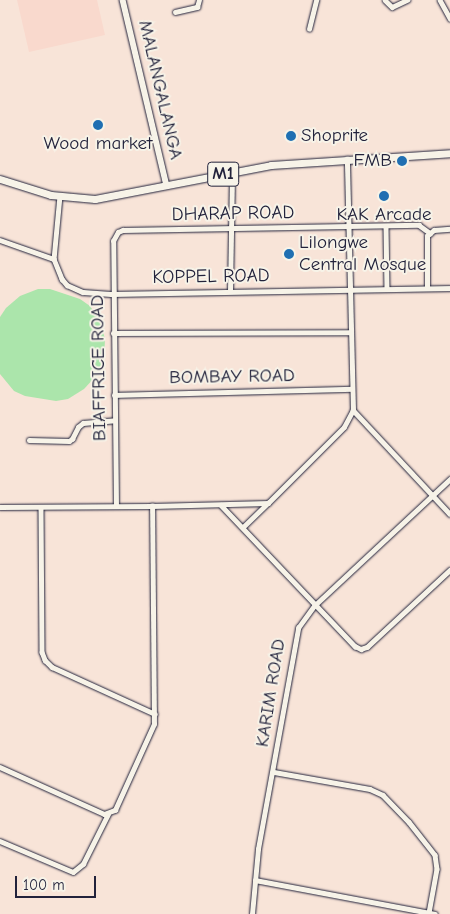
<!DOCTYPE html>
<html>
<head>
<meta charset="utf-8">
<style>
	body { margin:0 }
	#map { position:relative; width:450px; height:914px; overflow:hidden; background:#f8e4d8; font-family:"Comic Neue",sans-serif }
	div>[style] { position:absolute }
	.built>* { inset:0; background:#f9d9cd }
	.green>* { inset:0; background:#abe5ab }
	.roads { filter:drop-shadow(0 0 1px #22223b) drop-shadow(0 0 1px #22223b) }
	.minor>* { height:4.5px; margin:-2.25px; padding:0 2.25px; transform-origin:2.25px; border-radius:2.25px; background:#f7f3e8 }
	.tertiary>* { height:5.5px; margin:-2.75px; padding:0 2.75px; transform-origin:2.75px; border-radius:2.75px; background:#f7f3e8 }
	.trunk>* { height:7px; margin:-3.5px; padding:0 3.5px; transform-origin:3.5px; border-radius:3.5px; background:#f7f3e8 }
	.dots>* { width:14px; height:14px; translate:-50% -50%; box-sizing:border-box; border:2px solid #f7f3e8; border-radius:50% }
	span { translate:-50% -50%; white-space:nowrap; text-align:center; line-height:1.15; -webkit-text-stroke:4px #f7f3e8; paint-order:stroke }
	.shield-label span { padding:1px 4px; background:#f7f3e8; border:1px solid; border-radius:4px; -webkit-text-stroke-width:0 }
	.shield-label { font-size:18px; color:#22223b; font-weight:700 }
	.street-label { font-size:19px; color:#22223b }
	.poi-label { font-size:19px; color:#22223b }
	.left { translate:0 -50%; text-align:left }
	.right { translate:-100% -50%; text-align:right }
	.scale { position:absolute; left:15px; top:876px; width:81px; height:22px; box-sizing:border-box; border:2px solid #22223b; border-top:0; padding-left:6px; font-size:15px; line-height:18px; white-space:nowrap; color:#22223b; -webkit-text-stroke:4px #f7f3e8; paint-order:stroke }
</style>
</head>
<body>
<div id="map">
	<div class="built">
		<i style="clip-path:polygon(17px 0,97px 0,105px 35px,29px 52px)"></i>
	</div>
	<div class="green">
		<i style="clip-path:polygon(38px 289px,50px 289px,80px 299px,90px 306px,100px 321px,105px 339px,104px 358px,97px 375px,84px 389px,68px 399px,56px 401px,25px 396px,14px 391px,0 374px,0 317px,6px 308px,20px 296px)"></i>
	</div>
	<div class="roads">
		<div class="minor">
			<i style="left:385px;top:0;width:10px;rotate:45deg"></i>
			<i style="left:392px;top:7px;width:17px;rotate:-25deg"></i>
			<i style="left:440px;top:0;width:21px;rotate:61deg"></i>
			<i style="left:175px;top:12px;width:23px;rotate:-13deg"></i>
			<i style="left:197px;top:7px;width:7px;rotate:-74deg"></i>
			<i style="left:309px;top:29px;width:30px;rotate:-76deg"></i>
			<i style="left:60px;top:196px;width:63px;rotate:95.4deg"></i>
			<i style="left:54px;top:259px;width:22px;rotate:68deg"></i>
			<i style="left:62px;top:279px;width:8px;rotate:50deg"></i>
			<i style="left:67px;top:285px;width:17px;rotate:24deg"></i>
			<i style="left:83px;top:292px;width:31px;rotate:4deg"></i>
			<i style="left:114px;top:294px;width:336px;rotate:-1deg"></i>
			<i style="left:386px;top:226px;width:63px;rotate:89.1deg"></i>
			<i style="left:0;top:240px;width:57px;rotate:19.4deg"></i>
			<i style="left:427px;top:288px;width:52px;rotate:-90deg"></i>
			<i style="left:427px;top:236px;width:9px;rotate:-41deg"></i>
			<i style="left:434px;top:230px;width:16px;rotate:-4deg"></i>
			<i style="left:230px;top:291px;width:119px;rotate:-89deg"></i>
			<i style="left:113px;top:333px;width:237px;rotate:-0.2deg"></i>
			<i style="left:114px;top:395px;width:237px;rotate:-1.5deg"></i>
			<i style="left:353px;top:410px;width:142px;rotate:47deg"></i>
			<i style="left:29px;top:440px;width:40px;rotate:1.4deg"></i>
			<i style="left:69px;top:441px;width:4px;rotate:-34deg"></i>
			<i style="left:72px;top:439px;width:13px;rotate:-63deg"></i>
			<i style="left:78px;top:427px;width:6px;rotate:-39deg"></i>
			<i style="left:83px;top:423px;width:32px;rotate:-5deg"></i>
			<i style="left:221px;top:505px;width:195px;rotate:46.5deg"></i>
			<i style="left:355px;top:646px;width:7px;rotate:27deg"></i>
			<i style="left:361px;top:649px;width:6px;rotate:-18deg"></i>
			<i style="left:367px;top:647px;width:113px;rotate:-42.9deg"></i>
			<i style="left:116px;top:506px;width:265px;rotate:-90.6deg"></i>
			<i style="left:113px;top:241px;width:10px;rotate:-61deg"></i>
			<i style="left:118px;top:232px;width:5px;rotate:-22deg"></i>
			<i style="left:123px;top:230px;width:296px;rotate:-1deg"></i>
			<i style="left:419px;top:225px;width:14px;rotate:36deg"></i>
			<i style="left:0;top:507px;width:152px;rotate:-0.4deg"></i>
			<i style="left:152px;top:506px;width:116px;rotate:-1.5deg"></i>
			<i style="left:268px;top:503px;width:107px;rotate:-45deg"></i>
			<i style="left:344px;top:427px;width:19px;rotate:-62deg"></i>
			<i style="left:353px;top:410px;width:251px;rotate:-91.4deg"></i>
			<i style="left:41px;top:507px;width:145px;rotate:89.6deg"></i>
			<i style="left:42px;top:652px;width:9px;rotate:69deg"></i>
			<i style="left:45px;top:660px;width:10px;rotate:45deg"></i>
			<i style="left:52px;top:667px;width:113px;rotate:24.5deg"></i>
			<i style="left:243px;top:527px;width:35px;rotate:-44deg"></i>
			<i style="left:0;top:767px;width:114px;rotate:24.3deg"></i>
			<i style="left:104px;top:814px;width:12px;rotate:-20deg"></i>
			<i style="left:115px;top:810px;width:94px;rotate:-65.6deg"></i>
			<i style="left:154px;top:724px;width:218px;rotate:-90.5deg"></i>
			<i style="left:274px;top:772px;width:97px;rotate:10deg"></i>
			<i style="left:370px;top:789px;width:14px;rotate:25deg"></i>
			<i style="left:383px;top:795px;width:37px;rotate:46deg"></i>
			<i style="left:409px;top:822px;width:42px;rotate:51.8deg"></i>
			<i style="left:435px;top:855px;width:14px;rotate:82deg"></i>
			<i style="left:437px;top:869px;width:45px;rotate:100.3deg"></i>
			<i style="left:0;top:841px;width:79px;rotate:23deg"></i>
			<i style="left:73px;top:872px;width:13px;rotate:-39deg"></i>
			<i style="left:83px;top:864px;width:56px;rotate:-63.4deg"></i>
			<i style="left:255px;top:880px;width:183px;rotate:10.7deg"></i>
			<i style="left:252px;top:914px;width:65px;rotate:-84.7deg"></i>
			<i style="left:258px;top:849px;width:225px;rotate:-79.7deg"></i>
			<i style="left:298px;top:628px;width:29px;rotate:-54deg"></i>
			<i style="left:315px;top:605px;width:185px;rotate:-43deg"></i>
		</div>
		<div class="tertiary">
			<i style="left:123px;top:0;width:191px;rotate:76.7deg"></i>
		</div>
		<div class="trunk">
			<i style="left:0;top:179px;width:53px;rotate:17.4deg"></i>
			<i style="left:51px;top:195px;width:44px;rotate:5.2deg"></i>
			<i style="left:95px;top:199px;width:179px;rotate:-10.9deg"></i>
			<i style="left:271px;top:165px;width:179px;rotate:-3.8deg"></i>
		</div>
	</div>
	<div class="dots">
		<i style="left:98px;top:125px;background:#1f6fb2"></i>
		<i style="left:291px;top:136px;background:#1f6fb2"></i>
		<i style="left:402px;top:161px;background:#1f6fb2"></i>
		<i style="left:384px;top:196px;background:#1f6fb2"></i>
		<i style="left:289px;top:254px;background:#1f6fb2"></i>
	</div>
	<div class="shield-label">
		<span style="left:223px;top:174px">M1</span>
	</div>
	<div class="street-label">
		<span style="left:160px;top:90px;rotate:77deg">MALANGALANGA</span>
		<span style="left:233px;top:214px;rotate:-1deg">DHARAP ROAD</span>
		<span style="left:211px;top:277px;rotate:-1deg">KOPPEL ROAD</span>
		<span style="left:99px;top:368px;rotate:-91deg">BIAFFRICE ROAD</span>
		<span style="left:232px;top:377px;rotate:-1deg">BOMBAY ROAD</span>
		<span style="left:271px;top:693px;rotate:-81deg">KARIM ROAD</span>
	</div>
	<div class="poi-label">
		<span class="left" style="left:301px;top:136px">Shoprite</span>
		<span style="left:98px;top:144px">Wood market</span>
		<span class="right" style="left:392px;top:161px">FMB</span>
		<span style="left:384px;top:215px">KAK Arcade</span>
		<span class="left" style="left:299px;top:254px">Lilongwe<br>Central Mosque</span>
	</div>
	<div class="scale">100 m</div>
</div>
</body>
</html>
